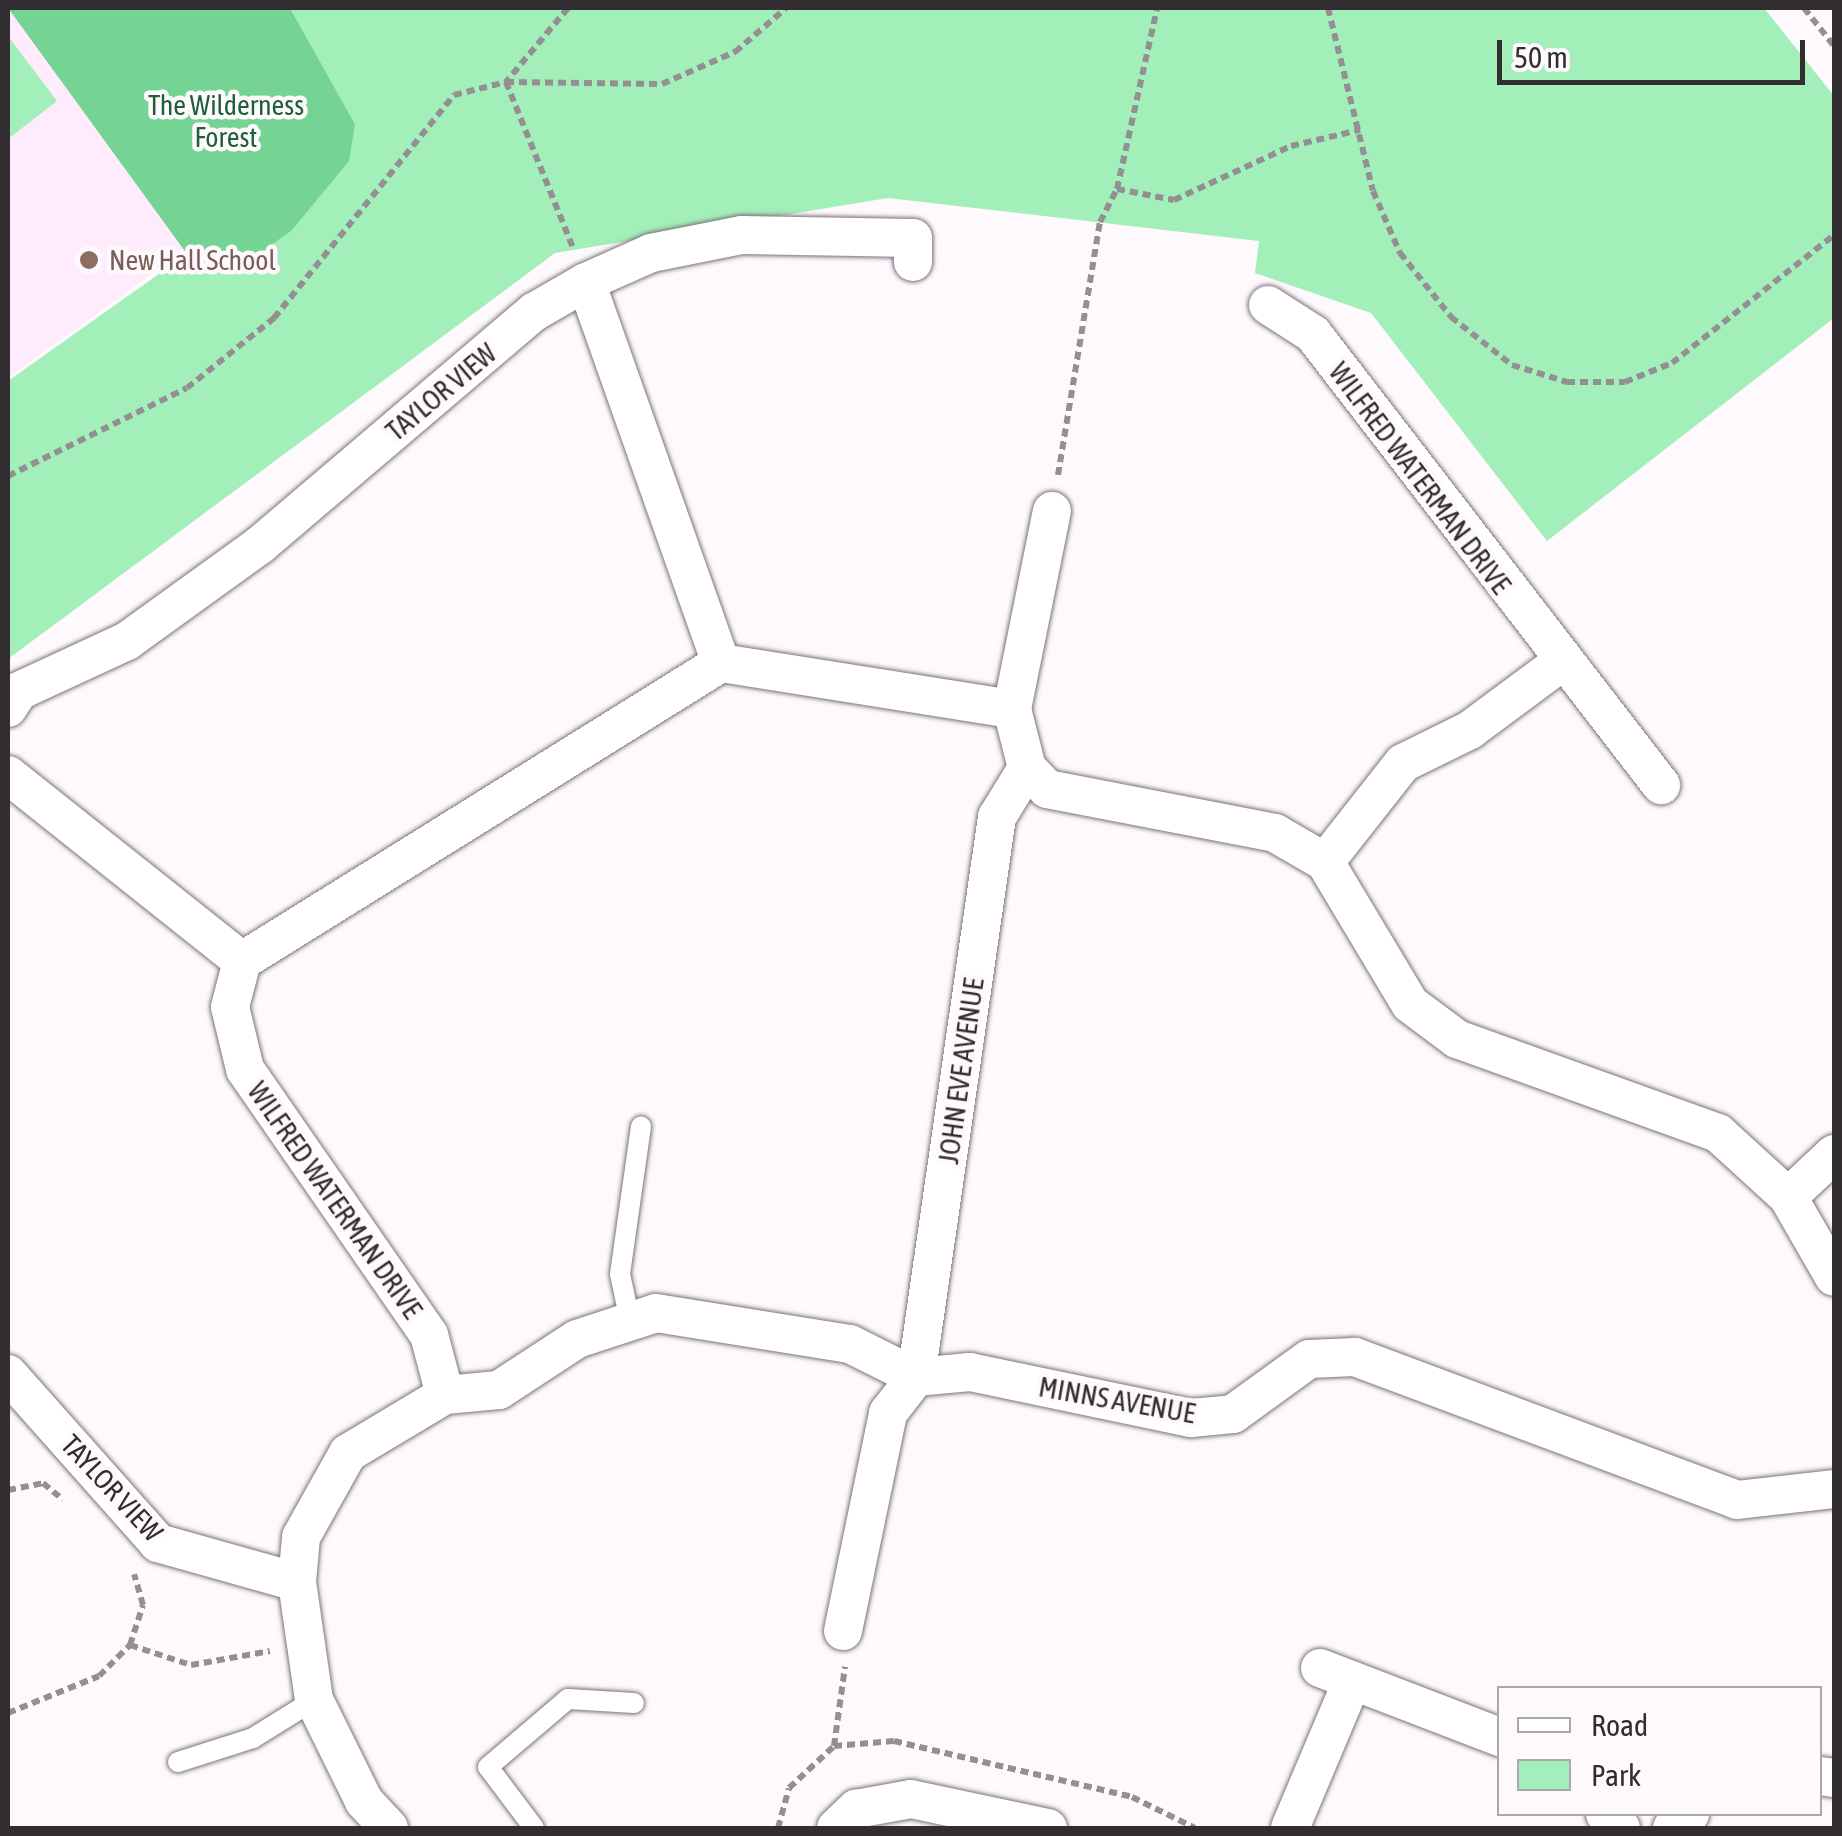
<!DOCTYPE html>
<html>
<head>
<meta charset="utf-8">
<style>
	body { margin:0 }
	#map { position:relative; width:1842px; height:1836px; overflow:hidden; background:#fef9fd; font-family:"Asap Condensed",sans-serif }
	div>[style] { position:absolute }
	.built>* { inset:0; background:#feecfc }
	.green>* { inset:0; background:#a3efb9 }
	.forest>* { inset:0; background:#75d493 }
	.path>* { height:6px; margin-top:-3px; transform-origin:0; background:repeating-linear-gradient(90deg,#948f93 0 8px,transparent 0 13px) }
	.roads { filter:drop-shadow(0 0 2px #7d727b) drop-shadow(0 0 2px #7d727b) }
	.lane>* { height:20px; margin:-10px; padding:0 10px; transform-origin:10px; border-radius:10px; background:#fff }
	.street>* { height:38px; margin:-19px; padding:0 19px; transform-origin:19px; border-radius:19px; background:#fff }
	.dots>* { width:28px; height:28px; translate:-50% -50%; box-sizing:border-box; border:5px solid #fef9fd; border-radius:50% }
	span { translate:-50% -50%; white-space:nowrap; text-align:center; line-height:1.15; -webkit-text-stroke:9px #fef9fd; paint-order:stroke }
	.park-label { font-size:28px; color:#1e6138 }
	.education-label { font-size:28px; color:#785e54 }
	.left { translate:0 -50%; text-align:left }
	.street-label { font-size:28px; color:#322d31 }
	.frame { position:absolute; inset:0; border:10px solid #322d31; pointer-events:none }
	.legend { position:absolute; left:1497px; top:1686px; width:325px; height:130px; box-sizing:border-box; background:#fef9fd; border:2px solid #aca7ab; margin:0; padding:12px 18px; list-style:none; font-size:30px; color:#322d31 }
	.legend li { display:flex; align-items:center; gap:20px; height:50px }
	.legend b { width:50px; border:2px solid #aca7ab }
	.scale { position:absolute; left:1497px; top:40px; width:308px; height:45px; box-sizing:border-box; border:5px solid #322d31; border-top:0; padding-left:12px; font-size:30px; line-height:35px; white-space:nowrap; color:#322d31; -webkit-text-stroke:8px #fef9fd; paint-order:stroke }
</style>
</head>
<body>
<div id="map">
	<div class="built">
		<i style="clip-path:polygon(8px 8px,332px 143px,8px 378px)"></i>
	</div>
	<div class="green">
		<i style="clip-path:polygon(290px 8px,1764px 8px,1834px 96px,1834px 318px,1547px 541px,1371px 313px,1255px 273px,1259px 241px,888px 198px,555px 253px,8px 659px,8px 381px,187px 254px,238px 269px,355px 124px)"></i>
		<i style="clip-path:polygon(8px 36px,57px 101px,8px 139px)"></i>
	</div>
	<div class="forest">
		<i style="clip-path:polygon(8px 8px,290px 8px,355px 124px,349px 161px,292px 230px,237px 270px,187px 254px)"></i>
	</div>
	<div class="path">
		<i style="left:568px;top:8px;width:97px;rotate:130deg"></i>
		<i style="left:506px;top:82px;width:179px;rotate:68deg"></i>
		<i style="left:1328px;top:8px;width:188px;rotate:76.2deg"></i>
		<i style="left:1373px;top:191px;width:68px;rotate:66.5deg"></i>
		<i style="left:1400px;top:253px;width:82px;rotate:51.4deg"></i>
		<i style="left:1451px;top:317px;width:78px;rotate:38.2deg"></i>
		<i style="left:1512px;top:365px;width:58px;rotate:17.2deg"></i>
		<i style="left:1567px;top:382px;width:58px"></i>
		<i style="left:1625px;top:382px;width:51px;rotate:-22deg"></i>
		<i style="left:1672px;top:363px;width:206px;rotate:-38.3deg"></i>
		<i style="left:1804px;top:8px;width:48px;rotate:51.7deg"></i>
		<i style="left:1117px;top:189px;width:58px;rotate:10.9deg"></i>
		<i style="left:1174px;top:200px;width:129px;rotate:-24.8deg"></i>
		<i style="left:1291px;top:146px;width:71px;rotate:-13.1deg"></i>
		<i style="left:1058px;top:475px;width:256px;rotate:-80.6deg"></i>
		<i style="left:1100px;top:222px;width:37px;rotate:-63deg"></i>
		<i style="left:1117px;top:189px;width:185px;rotate:-77.5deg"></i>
		<i style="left:8px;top:476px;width:199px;rotate:-26.2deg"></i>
		<i style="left:187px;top:388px;width:112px;rotate:-38.8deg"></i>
		<i style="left:274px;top:318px;width:287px;rotate:-51.1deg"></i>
		<i style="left:454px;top:95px;width:54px;rotate:-14deg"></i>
		<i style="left:506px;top:82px;width:156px;rotate:0.7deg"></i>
		<i style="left:662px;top:84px;width:80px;rotate:-23.7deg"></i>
		<i style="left:735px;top:52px;width:67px;rotate:-40.8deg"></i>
		<i style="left:8px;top:1490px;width:36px;rotate:-11deg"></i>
		<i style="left:43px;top:1483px;width:26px;rotate:40deg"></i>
		<i style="left:130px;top:1645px;width:64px;rotate:18.2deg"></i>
		<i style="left:191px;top:1665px;width:80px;rotate:-10deg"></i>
		<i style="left:8px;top:1713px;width:98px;rotate:-22.1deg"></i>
		<i style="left:99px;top:1676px;width:44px;rotate:-45deg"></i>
		<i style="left:130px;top:1645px;width:42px;rotate:-72deg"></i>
		<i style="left:143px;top:1605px;width:32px;rotate:-106deg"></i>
		<i style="left:834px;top:1746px;width:80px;rotate:-82.1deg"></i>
		<i style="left:778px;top:1828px;width:41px;rotate:-74.6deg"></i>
		<i style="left:789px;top:1788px;width:62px;rotate:-43deg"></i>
		<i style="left:834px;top:1746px;width:60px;rotate:-4.8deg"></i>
		<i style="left:894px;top:1741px;width:244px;rotate:13.2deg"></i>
		<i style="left:1132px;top:1797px;width:70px;rotate:26.2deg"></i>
	</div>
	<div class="roads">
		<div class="lane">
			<i style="left:630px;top:1321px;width:48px;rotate:-102deg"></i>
			<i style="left:620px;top:1274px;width:149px;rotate:-81.9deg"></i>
			<i style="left:178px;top:1762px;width:79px;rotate:-17.7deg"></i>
			<i style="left:253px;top:1738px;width:72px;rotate:-31.9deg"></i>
			<i style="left:534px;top:1828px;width:76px;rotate:-127deg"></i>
			<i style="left:488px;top:1767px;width:105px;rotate:-40.4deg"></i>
			<i style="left:568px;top:1699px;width:66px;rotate:3.5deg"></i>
		</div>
		<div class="street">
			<i style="left:586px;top:282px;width:404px;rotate:70.5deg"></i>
			<i style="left:1268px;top:305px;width:54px;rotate:32.8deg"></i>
			<i style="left:1313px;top:334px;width:570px;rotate:52.35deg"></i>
			<i style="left:8px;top:708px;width:20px;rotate:-57deg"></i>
			<i style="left:19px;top:691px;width:119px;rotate:-24.8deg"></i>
			<i style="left:127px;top:641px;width:164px;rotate:-35.8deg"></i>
			<i style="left:260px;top:545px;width:360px;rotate:-40.4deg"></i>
			<i style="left:534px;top:312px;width:60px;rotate:-30deg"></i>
			<i style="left:586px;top:282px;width:71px;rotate:-24deg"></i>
			<i style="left:651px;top:253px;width:93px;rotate:-11.2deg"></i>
			<i style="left:742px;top:235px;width:171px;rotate:1deg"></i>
			<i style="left:913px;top:238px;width:24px;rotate:90deg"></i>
			<i style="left:1027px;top:768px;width:29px;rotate:46deg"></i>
			<i style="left:1047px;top:789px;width:232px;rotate:10.9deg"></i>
			<i style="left:1275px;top:833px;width:58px;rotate:30.1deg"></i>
			<i style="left:1325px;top:862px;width:165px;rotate:59.1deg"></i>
			<i style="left:1410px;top:1004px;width:59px;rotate:36.7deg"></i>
			<i style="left:1457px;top:1039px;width:277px;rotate:19.8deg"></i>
			<i style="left:1718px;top:1133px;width:95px;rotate:42.4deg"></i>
			<i style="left:1788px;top:1197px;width:92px;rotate:60.1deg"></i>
			<i style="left:8px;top:775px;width:299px;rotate:38.5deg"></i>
			<i style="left:1325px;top:862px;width:126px;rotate:-51.8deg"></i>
			<i style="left:1403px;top:763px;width:75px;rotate:-26.2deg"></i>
			<i style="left:1470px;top:730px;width:111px;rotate:-36.6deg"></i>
			<i style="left:1788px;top:1197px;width:63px;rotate:-43.1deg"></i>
			<i style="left:8px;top:1374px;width:226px;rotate:48.4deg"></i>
			<i style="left:158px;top:1543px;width:144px;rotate:15.7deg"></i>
			<i style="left:445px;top:1395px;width:62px;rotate:-104.9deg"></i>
			<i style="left:429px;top:1335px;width:323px;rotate:-124.7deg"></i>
			<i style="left:245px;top:1069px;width:64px;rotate:-103.6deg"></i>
			<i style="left:230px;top:1007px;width:48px;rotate:-75.4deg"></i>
			<i style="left:242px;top:961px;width:564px;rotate:-31.89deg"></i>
			<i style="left:721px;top:663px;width:295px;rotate:9deg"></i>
			<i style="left:843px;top:1631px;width:223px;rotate:-78.3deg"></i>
			<i style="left:888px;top:1413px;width:46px;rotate:-52.1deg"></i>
			<i style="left:916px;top:1377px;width:566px;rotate:-81.77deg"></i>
			<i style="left:997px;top:817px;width:57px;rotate:-58.5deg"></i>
			<i style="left:1027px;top:768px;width:61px;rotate:-104.3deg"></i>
			<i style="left:1012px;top:709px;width:202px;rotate:-78.6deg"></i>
			<i style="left:1320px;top:1668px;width:193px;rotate:21deg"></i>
			<i style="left:1820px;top:1776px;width:14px;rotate:8deg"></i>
			<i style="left:1605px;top:1814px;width:21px;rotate:41deg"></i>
			<i style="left:389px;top:1828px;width:37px;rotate:-133deg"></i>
			<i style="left:364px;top:1801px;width:113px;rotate:-116.3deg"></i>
			<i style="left:314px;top:1700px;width:119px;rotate:-98.2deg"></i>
			<i style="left:297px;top:1582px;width:45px;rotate:-84.9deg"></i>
			<i style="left:301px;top:1537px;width:96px;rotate:-60.8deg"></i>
			<i style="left:348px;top:1453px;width:113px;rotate:-30.9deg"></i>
			<i style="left:445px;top:1395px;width:54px;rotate:-5.3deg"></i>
			<i style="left:499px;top:1390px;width:93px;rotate:-33.2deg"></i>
			<i style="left:577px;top:1339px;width:83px;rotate:-18.2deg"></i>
			<i style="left:656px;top:1313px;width:196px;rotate:9.1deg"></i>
			<i style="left:850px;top:1344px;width:74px;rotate:26.6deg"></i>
			<i style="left:916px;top:1377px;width:54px;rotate:-5.3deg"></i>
			<i style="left:970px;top:1372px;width:226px;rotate:11.8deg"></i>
			<i style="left:1191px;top:1418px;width:42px;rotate:-5.4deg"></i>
			<i style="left:1233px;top:1414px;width:94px;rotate:-35.9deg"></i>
			<i style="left:1309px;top:1359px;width:46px;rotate:-2.5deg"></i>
			<i style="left:1355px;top:1357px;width:408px;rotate:20.5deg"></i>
			<i style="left:1737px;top:1500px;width:98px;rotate:-6.5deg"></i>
			<i style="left:836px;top:1828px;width:28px;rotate:-44deg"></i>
			<i style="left:856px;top:1809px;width:56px;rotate:-10.3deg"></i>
			<i style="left:911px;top:1799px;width:140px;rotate:12deg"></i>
			<i style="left:1290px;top:1828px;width:160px;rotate:-67.1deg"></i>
			<i style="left:1672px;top:1828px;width:23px;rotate:-38deg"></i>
		</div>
	</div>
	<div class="dots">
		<i style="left:89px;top:260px;background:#8d6e63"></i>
	</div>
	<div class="park-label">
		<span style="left:226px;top:121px">The Wilderness<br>Forest</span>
	</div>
	<div class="education-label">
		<span class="left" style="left:109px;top:260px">New Hall School</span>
	</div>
	<div class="street-label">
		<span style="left:441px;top:392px;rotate:-40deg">TAYLOR VIEW</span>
		<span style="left:1420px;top:478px;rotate:53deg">WILFRED WATERMAN DRIVE</span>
		<span style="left:961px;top:1071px;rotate:-82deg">JOHN EVE AVENUE</span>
		<span style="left:335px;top:1200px;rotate:55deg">WILFRED WATERMAN DRIVE</span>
		<span style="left:1117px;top:1400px;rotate:10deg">MINNS AVENUE</span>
		<span style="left:112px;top:1488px;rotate:47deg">TAYLOR VIEW</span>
	</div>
	<div class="frame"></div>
	<ul class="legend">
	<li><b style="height:12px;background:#fff"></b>Road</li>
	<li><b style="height:28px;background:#a3efb9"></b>Park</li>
	</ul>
	<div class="scale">50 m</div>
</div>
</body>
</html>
